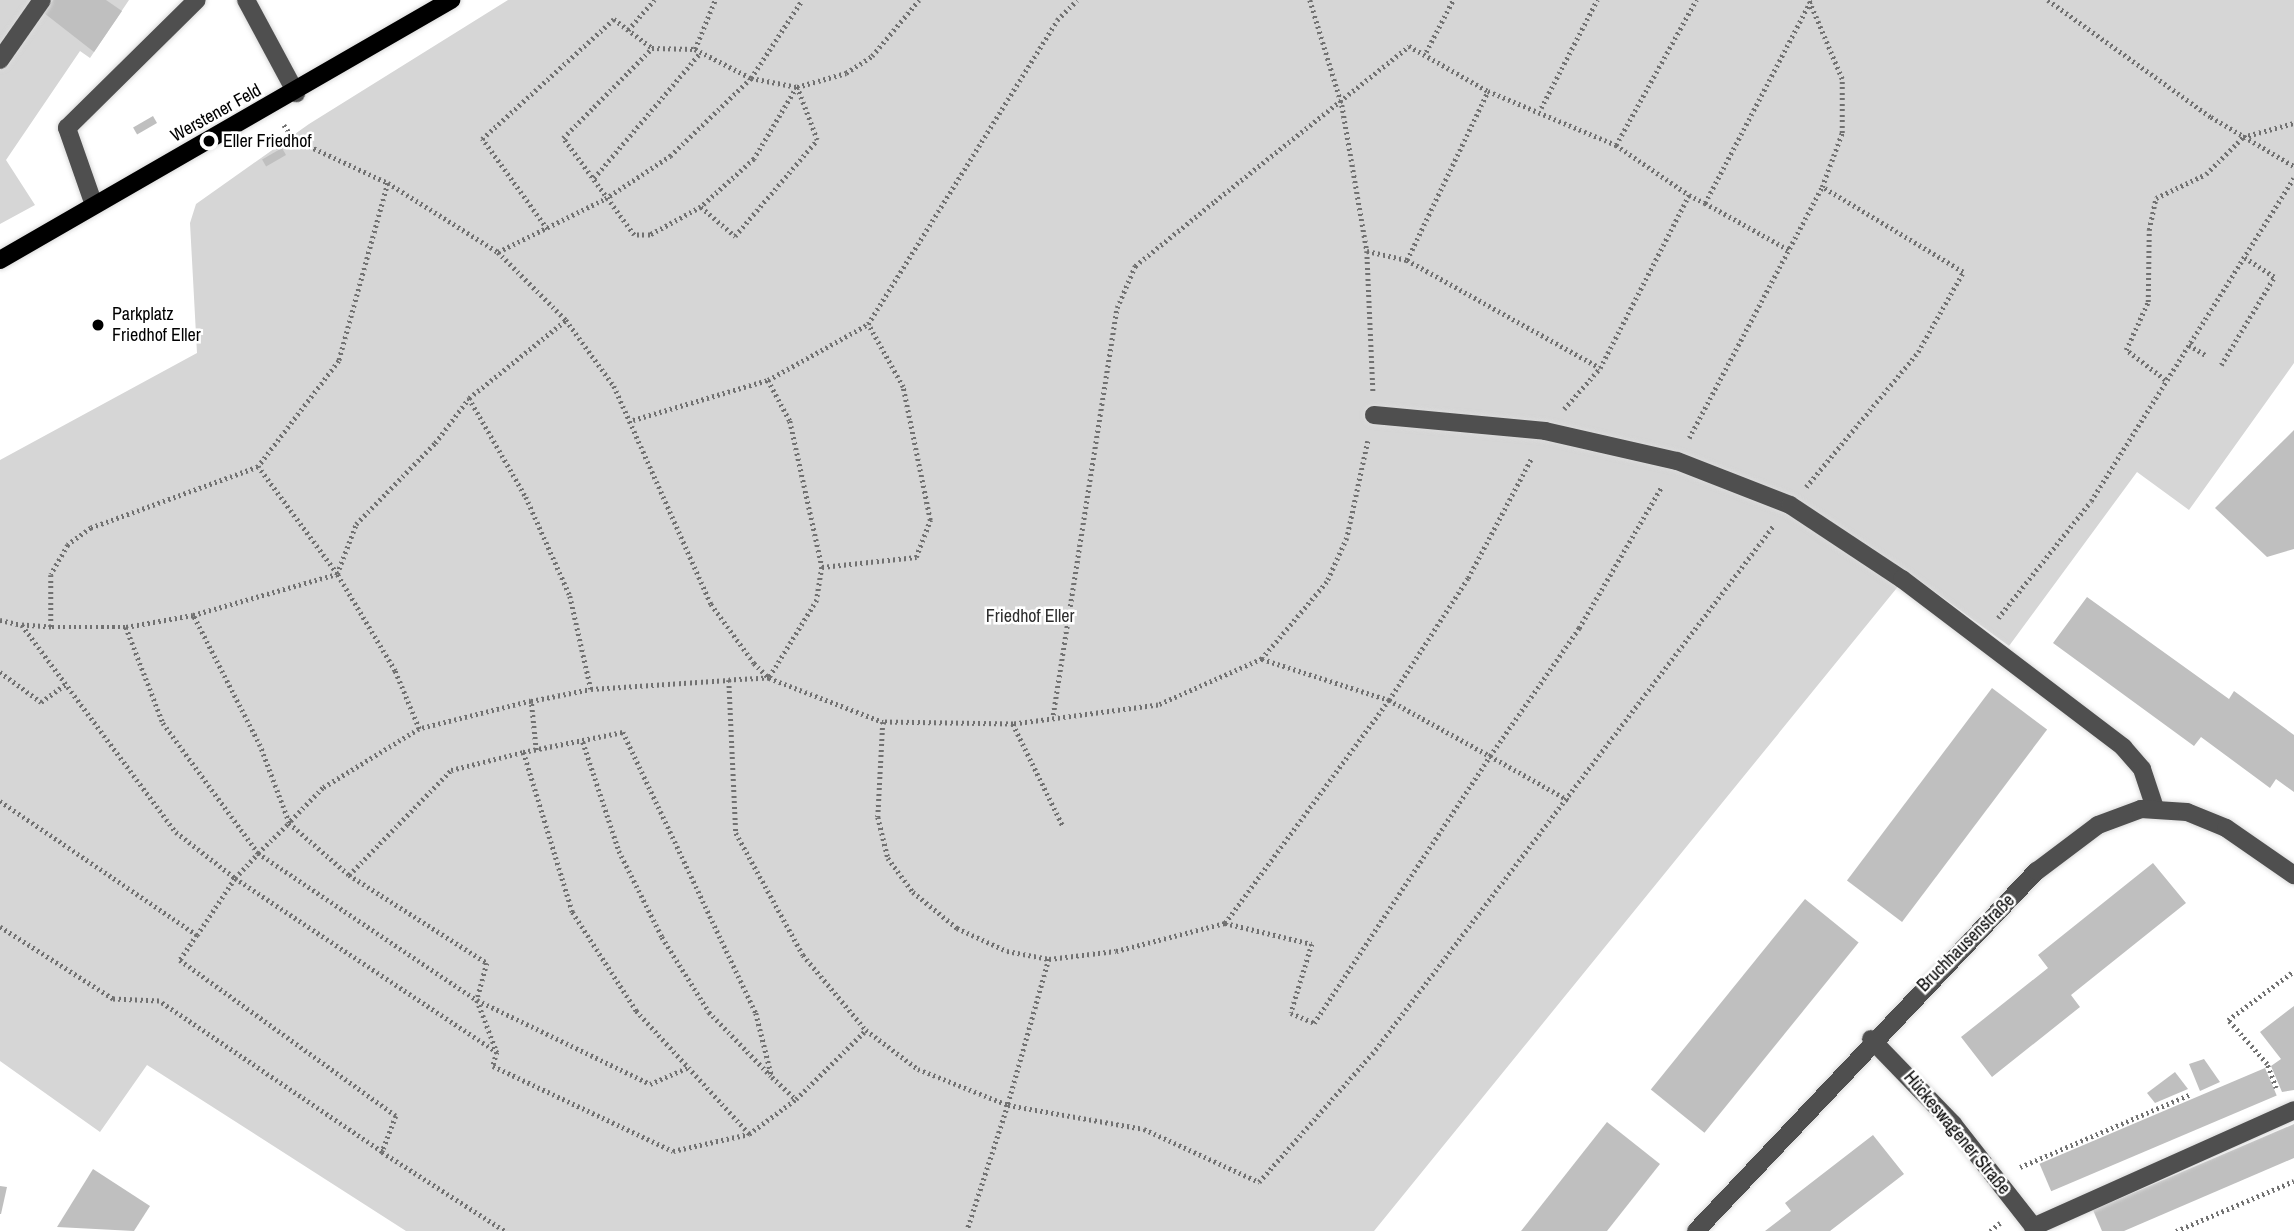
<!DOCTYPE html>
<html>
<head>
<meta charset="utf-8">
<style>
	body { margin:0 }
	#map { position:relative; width:2294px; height:1231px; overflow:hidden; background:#fff; font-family:"Archivo Narrow",sans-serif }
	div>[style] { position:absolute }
	.green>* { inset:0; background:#d6d6d6 }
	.building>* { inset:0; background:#bfbfbf; transform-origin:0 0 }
	.path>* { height:4.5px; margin-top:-2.25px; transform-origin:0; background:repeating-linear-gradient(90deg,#717171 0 2px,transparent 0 5.5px) }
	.roads { filter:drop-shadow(0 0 2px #dbdbdb) drop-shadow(0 0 2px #dbdbdb) }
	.minor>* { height:18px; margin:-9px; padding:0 9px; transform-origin:9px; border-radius:9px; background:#4f4f4f }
	.major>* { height:18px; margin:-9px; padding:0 9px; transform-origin:9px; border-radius:9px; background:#000 }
	.dots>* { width:19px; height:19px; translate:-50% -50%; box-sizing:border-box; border:4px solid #fff; border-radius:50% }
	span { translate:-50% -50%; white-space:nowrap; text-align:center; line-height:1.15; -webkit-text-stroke:5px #fff; paint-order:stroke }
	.street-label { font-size:18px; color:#000 }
	.poi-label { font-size:18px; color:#000 }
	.left { translate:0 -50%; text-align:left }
	.park-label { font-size:18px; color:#2d2d2d }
</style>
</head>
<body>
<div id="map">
	<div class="green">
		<i style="clip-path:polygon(0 0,129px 0,90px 58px,80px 51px,6px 160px,35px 205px,0 224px)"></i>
		<i style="clip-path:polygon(508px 0,2294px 0,2294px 363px,2189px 510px,2137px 472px,2009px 646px,1909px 573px,1374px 1231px,406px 1231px,147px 1065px,100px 1132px,0 1061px,0 460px,197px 353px,190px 223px,196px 204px,309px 124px)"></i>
	</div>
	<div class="building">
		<i style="clip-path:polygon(53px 0,106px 0,122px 11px,94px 52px,44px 13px)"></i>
		<i style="left:153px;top:116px;width:8px;height:23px;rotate:60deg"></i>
		<i style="left:282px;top:148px;width:8px;height:23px;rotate:60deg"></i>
		<i style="clip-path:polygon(2294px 430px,2294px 549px,2267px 557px,2215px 508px)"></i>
		<i style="clip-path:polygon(2087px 597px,2229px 699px,2234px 691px,2294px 735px,2294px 792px,2276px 779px,2270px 788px,2201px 737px,2194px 746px,2053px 643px)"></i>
		<i style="left:1992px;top:688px;width:69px;height:241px;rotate:37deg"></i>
		<i style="clip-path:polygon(2153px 863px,2186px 903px,2071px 995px,2080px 1007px,1992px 1077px,1961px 1037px,2048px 968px,2038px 955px)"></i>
		<i style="left:1805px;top:899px;width:69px;height:245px;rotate:39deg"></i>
		<i style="clip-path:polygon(2294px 1006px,2294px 1090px,2282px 1092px,2271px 1066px,2281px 1059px,2260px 1032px)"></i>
		<i style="clip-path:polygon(2204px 1059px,2220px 1082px,2200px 1091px,2189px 1064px)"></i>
		<i style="left:2265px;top:1068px;width:30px;height:245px;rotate:67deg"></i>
		<i style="clip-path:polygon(2175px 1072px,2188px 1089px,2155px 1103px,2147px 1093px)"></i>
		<i style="clip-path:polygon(1607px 1122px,1660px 1164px,1607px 1231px,1521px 1231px)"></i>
		<i style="clip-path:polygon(2294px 1124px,2294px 1158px,2124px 1231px,2102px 1231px,2093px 1210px)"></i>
		<i style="clip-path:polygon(1873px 1135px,1904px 1174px,1830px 1231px,1765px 1231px,1791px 1211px,1785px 1203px)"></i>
		<i style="clip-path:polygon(93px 1169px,150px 1206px,134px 1231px,57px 1227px)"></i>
		<i style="clip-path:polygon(0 1186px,7px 1187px,1px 1214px,0 1214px)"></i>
	</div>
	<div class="path">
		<i style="left:1310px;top:0;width:110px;rotate:73.1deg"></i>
		<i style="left:1342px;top:105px;width:148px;rotate:80.3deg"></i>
		<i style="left:1367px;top:251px;width:140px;rotate:87.5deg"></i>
		<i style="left:2048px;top:0;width:201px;rotate:35.7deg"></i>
		<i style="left:2211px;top:117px;width:96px;rotate:30.6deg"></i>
		<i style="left:628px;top:30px;width:40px;rotate:-49deg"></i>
		<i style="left:652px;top:48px;width:43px;rotate:1.3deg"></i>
		<i style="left:695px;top:49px;width:63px;rotate:27.4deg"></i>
		<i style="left:751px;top:78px;width:47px;rotate:11.1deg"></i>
		<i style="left:797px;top:87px;width:84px;rotate:120.8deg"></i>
		<i style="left:754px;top:159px;width:72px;rotate:137.8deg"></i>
		<i style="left:701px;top:207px;width:58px;rotate:151.2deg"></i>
		<i style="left:650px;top:235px;width:16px;rotate:180deg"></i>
		<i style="left:634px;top:235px;width:120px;rotate:-126.2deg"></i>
		<i style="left:563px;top:138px;width:127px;rotate:-45.3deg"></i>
		<i style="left:695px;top:49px;width:53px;rotate:-67.8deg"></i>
		<i style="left:1426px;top:52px;width:59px;rotate:-62.6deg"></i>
		<i style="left:1541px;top:108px;width:122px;rotate:-62.6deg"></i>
		<i style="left:284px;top:125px;width:17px;rotate:54deg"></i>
		<i style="left:294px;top:139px;width:104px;rotate:25.1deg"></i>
		<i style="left:388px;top:183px;width:130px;rotate:32.1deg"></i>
		<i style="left:498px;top:252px;width:96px;rotate:45deg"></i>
		<i style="left:566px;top:320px;width:82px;rotate:54deg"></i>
		<i style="left:614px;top:386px;width:239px;rotate:66deg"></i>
		<i style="left:711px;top:604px;width:73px;rotate:53.9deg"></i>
		<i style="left:754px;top:663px;width:21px;rotate:45deg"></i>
		<i style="left:769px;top:678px;width:122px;rotate:21.1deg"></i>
		<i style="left:1616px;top:145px;width:166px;rotate:-61.1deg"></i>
		<i style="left:594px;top:178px;width:164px;rotate:-49.7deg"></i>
		<i style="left:388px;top:183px;width:185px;rotate:105.4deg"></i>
		<i style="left:339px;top:361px;width:133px;rotate:127.4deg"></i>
		<i style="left:258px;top:467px;width:178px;rotate:159.9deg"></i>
		<i style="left:91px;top:528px;width:29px;rotate:144deg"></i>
		<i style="left:68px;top:545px;width:34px;rotate:120deg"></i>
		<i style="left:51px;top:575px;width:52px;rotate:90deg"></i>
		<i style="left:51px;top:627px;width:29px;rotate:-176deg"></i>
		<i style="left:22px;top:625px;width:258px;rotate:53.4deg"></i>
		<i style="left:176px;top:832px;width:75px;rotate:37.9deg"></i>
		<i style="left:235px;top:878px;width:34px;rotate:-47deg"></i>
		<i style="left:258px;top:853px;width:264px;rotate:33.9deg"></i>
		<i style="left:477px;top:1000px;width:56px;rotate:69deg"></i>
		<i style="left:497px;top:1052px;width:15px;rotate:106deg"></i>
		<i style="left:493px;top:1066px;width:199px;rotate:25.3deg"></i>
		<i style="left:673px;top:1151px;width:78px;rotate:-12.6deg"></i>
		<i style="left:749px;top:1134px;width:59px;rotate:-36.7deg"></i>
		<i style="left:796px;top:1099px;width:98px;rotate:-44.6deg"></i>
		<i style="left:866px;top:1030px;width:65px;rotate:36.9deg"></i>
		<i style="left:918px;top:1069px;width:97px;rotate:21.8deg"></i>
		<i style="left:1008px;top:1105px;width:129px;rotate:108deg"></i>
		<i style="left:1705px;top:203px;width:96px;rotate:29.2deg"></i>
		<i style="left:701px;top:207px;width:45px;rotate:40.5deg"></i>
		<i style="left:735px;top:236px;width:126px;rotate:-49.5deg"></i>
		<i style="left:817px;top:140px;width:57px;rotate:-110.7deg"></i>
		<i style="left:797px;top:87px;width:51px;rotate:-15.9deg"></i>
		<i style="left:846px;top:73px;width:31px;rotate:-33deg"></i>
		<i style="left:872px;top:56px;width:73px;rotate:-50deg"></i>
		<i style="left:547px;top:229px;width:111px;rotate:-125.8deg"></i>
		<i style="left:482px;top:139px;width:178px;rotate:-42.3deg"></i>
		<i style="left:614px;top:19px;width:48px;rotate:37.3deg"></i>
		<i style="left:1367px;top:251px;width:41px;rotate:12.7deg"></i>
		<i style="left:1407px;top:260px;width:221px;rotate:29.2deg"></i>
		<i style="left:498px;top:252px;width:119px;rotate:-26.4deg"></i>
		<i style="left:605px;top:199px;width:78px;rotate:-33.5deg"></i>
		<i style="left:670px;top:156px;width:112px;rotate:-43.9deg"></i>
		<i style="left:751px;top:78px;width:93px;rotate:-56.8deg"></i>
		<i style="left:1407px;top:260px;width:187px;rotate:-64.4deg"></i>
		<i style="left:2189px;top:345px;width:21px;rotate:31deg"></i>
		<i style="left:2221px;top:365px;width:103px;rotate:-58.9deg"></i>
		<i style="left:2274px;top:277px;width:38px;rotate:-147deg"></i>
		<i style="left:768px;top:380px;width:47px;rotate:61.8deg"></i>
		<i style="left:790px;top:421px;width:149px;rotate:77.6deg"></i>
		<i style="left:822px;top:567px;width:33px;rotate:99deg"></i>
		<i style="left:817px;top:600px;width:92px;rotate:121.6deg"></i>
		<i style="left:769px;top:678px;width:40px;rotate:177.1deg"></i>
		<i style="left:729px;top:680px;width:153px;rotate:87.4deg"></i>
		<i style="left:736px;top:833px;width:139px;rotate:61.2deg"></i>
		<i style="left:803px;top:955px;width:98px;rotate:50deg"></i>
		<i style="left:2165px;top:380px;width:49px;rotate:-142.4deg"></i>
		<i style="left:2126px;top:350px;width:53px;rotate:-65.4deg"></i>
		<i style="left:2148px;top:302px;width:72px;rotate:-89.2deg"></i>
		<i style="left:2149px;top:230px;width:33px;rotate:-78deg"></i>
		<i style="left:2156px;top:198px;width:55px;rotate:-25.6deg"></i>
		<i style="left:2206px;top:174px;width:52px;rotate:-45deg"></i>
		<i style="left:2243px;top:137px;width:53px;rotate:-15.4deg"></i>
		<i style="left:469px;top:398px;width:114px;rotate:60.1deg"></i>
		<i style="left:526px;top:497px;width:108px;rotate:66deg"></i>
		<i style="left:570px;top:596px;width:95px;rotate:77.3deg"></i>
		<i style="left:1564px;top:409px;width:55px;rotate:-48.7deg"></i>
		<i style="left:1600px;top:368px;width:195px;rotate:-62.8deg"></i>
		<i style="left:1689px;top:195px;width:18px;rotate:27deg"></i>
		<i style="left:1705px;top:203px;width:227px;rotate:-62.4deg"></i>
		<i style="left:633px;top:420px;width:141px;rotate:-16.5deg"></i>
		<i style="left:768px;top:380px;width:115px;rotate:-29.2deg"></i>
		<i style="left:868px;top:324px;width:358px;rotate:-58.1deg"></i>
		<i style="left:1057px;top:20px;width:28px;rotate:-45deg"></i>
		<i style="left:1689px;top:438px;width:284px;rotate:-62.1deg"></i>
		<i style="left:1368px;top:441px;width:99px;rotate:102.2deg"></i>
		<i style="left:1347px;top:538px;width:48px;rotate:114.4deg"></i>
		<i style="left:1327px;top:582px;width:101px;rotate:130.2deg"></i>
		<i style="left:1262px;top:659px;width:114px;rotate:156.1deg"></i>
		<i style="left:1158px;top:705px;width:146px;rotate:172.5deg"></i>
		<i style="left:1013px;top:724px;width:130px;rotate:-179.1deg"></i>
		<i style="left:883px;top:722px;width:95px;rotate:93deg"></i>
		<i style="left:878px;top:817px;width:42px;rotate:76.3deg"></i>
		<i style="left:888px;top:858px;width:42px;rotate:53.7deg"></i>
		<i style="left:913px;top:892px;width:57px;rotate:39.3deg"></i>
		<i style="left:957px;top:928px;width:55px;rotate:24.7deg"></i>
		<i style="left:1007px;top:951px;width:43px;rotate:10.8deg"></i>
		<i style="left:1049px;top:959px;width:67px;rotate:-6.8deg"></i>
		<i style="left:1116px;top:951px;width:113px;rotate:-14.4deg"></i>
		<i style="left:1225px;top:923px;width:277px;rotate:-53.7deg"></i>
		<i style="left:1389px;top:700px;width:145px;rotate:-57.1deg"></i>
		<i style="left:1468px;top:578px;width:137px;rotate:-62.1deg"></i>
		<i style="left:1806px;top:487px;width:175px;rotate:-50.3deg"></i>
		<i style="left:1918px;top:352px;width:92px;rotate:-60.6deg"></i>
		<i style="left:1963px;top:272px;width:165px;rotate:-148.9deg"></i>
		<i style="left:1822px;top:187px;width:58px;rotate:-69.7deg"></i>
		<i style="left:1842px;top:133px;width:54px;rotate:-90deg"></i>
		<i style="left:1842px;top:79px;width:85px;rotate:-112.9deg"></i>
		<i style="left:822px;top:567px;width:95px;rotate:-6.1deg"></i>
		<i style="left:916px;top:557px;width:40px;rotate:-69deg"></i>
		<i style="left:930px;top:520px;width:136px;rotate:-101.5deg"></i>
		<i style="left:903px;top:387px;width:72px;rotate:-119.1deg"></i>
		<i style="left:1998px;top:618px;width:149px;rotate:-51.5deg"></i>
		<i style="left:2091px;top:501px;width:381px;rotate:-57.9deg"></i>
		<i style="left:0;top:620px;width:23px;rotate:13deg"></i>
		<i style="left:52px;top:627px;width:74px"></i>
		<i style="left:126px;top:627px;width:68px;rotate:-10.2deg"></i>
		<i style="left:126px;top:627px;width:103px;rotate:68.9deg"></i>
		<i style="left:163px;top:723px;width:161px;rotate:53.8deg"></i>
		<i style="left:258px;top:853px;width:43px;rotate:-44.1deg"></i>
		<i style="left:289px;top:823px;width:82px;rotate:-110.6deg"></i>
		<i style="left:260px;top:746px;width:147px;rotate:-117.1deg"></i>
		<i style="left:193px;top:615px;width:150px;rotate:-15.9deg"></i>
		<i style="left:337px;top:574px;width:133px;rotate:-126.4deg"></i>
		<i style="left:1262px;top:659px;width:133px;rotate:17.9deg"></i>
		<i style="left:1389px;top:700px;width:115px;rotate:29deg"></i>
		<i style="left:1490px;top:756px;width:156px;rotate:-55.2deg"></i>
		<i style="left:1579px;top:628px;width:164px;rotate:-59.7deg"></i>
		<i style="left:0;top:672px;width:51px;rotate:36.2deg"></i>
		<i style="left:41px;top:702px;width:32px;rotate:-36deg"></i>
		<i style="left:531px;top:701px;width:61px;rotate:-11.3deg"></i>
		<i style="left:591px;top:689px;width:138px;rotate:-3.7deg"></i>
		<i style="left:1053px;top:715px;width:412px;rotate:-81.1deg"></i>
		<i style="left:1117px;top:308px;width:46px;rotate:-66.8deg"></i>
		<i style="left:1135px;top:266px;width:103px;rotate:-39.1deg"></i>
		<i style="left:1215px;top:201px;width:248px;rotate:-38.6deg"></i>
		<i style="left:1409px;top:46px;width:91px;rotate:29.7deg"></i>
		<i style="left:1488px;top:91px;width:139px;rotate:22.9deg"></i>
		<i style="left:1616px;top:145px;width:88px;rotate:34.4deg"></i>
		<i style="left:1013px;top:724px;width:114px;rotate:63.9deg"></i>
		<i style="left:419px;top:729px;width:63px;rotate:-112.5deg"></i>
		<i style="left:395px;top:671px;width:113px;rotate:-120.9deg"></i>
		<i style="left:337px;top:574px;width:53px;rotate:-69.2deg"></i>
		<i style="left:356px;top:524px;width:113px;rotate:-45.7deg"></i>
		<i style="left:435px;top:443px;width:56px;rotate:-52.9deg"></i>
		<i style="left:469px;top:398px;width:124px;rotate:-38.8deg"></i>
		<i style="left:583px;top:742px;width:115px;rotate:71.7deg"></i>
		<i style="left:619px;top:851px;width:96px;rotate:63.4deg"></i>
		<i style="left:662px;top:937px;width:89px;rotate:57.9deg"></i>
		<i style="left:709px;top:1012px;width:89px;rotate:45.9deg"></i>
		<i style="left:536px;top:750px;width:49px;rotate:-95.8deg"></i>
		<i style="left:531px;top:701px;width:115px;rotate:166deg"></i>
		<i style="left:419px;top:729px;width:113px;rotate:148.4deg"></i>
		<i style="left:323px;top:788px;width:49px;rotate:134.2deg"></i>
		<i style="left:289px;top:823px;width:79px;rotate:40.9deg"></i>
		<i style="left:349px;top:875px;width:164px;rotate:32.5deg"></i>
		<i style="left:487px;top:963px;width:38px;rotate:105deg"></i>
		<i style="left:477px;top:1000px;width:192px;rotate:25.9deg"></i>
		<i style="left:650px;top:1084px;width:43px;rotate:-23.6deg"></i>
		<i style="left:0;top:801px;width:238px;rotate:34.2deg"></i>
		<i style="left:197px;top:935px;width:30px;rotate:124deg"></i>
		<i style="left:180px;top:960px;width:266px;rotate:35.8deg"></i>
		<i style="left:396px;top:1116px;width:39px;rotate:111deg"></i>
		<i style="left:382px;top:1152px;width:269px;rotate:-145.9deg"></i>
		<i style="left:159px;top:1001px;width:46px;rotate:-177.5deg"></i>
		<i style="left:113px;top:999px;width:134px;rotate:-147.5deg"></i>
		<i style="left:349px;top:875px;width:146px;rotate:-45.8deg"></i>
		<i style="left:451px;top:770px;width:74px;rotate:-14deg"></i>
		<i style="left:1225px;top:923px;width:89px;rotate:13.6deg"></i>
		<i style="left:1312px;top:944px;width:72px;rotate:106.9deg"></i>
		<i style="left:1291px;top:1013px;width:25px;rotate:23deg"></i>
		<i style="left:1314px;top:1023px;width:320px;rotate:-56.6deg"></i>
		<i style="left:1490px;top:756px;width:92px;rotate:29.4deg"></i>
		<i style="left:197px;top:935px;width:69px;rotate:-56.3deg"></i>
		<i style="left:235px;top:878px;width:315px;rotate:33.6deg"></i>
		<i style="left:1049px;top:959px;width:152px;rotate:105.7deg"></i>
		<i style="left:1008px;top:1105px;width:138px;rotate:10deg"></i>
		<i style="left:1144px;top:1129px;width:127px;rotate:24.7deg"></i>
		<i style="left:1259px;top:1182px;width:171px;rotate:-48.6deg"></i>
		<i style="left:1372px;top:1054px;width:663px;rotate:-52.78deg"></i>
		<i style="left:2276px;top:1088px;width:26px;rotate:-111deg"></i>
		<i style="left:2267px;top:1064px;width:59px;rotate:-131.6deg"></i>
		<i style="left:2228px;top:1020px;width:82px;rotate:-36.6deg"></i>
		<i style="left:749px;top:1134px;width:167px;rotate:-132.6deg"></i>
		<i style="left:636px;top:1011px;width:118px;rotate:-122.9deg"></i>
		<i style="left:572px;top:912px;width:167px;rotate:-107deg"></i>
		<i style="left:523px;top:752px;width:102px;rotate:-11.3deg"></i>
		<i style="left:623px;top:732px;width:311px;rotate:64.7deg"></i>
		<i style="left:756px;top:1013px;width:66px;rotate:76deg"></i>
		<i style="left:772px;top:1077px;width:33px;rotate:43deg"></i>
		<i style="left:382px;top:1152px;width:146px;rotate:32.7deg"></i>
		<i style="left:2020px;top:1167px;width:186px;rotate:-23.1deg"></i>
		<i style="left:1990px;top:1231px;width:13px;rotate:-39deg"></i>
		<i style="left:2176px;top:1231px;width:128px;rotate:-23deg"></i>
	</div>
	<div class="roads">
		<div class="minor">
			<i style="left:246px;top:0;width:106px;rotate:61.7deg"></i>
			<i style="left:0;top:60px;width:73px;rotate:-55deg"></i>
			<i style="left:94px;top:205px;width:82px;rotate:-109.3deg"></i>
			<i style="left:67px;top:128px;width:182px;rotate:-44.6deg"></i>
			<i style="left:1374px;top:415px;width:172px;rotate:5.3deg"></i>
			<i style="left:1545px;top:431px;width:135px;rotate:12.8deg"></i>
			<i style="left:1677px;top:461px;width:121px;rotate:21.3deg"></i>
			<i style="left:1790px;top:505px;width:134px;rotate:33.5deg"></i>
			<i style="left:1902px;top:579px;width:278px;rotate:37.2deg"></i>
			<i style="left:2123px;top:747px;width:29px;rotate:49deg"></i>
			<i style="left:2142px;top:769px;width:41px;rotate:71.6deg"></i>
			<i style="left:1871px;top:1039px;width:118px;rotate:46deg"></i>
			<i style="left:1953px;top:1124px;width:136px;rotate:51.9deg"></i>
			<i style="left:2033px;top:1227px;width:286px;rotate:-24.1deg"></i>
			<i style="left:1696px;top:1231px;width:496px;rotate:-46.6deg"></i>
			<i style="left:2037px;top:871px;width:76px;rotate:-37deg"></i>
			<i style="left:2098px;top:825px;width:46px;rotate:-20.4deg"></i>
			<i style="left:2141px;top:809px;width:46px;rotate:3.7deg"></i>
			<i style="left:2187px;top:812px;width:42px;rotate:22.3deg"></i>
			<i style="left:2226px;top:828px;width:83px;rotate:34.7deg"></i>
		</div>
		<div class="major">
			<i style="left:0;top:260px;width:521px;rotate:-29.96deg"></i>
		</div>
	</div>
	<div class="dots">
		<i style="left:209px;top:141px;background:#000"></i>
		<i style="left:98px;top:325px;background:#000"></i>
	</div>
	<div class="street-label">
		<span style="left:216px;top:113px;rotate:-29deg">Werstener Feld</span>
		<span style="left:1966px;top:943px;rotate:-45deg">Bruchhausenstraße</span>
		<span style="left:1957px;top:1133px;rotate:50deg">Hückeswagener Straße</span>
	</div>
	<div class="poi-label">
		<span class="left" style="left:223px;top:141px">Eller Friedhof</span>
		<span class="left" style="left:112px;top:325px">Parkplatz<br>Friedhof Eller</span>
	</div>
	<div class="park-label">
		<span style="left:1030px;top:616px">Friedhof Eller</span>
	</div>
</div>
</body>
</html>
